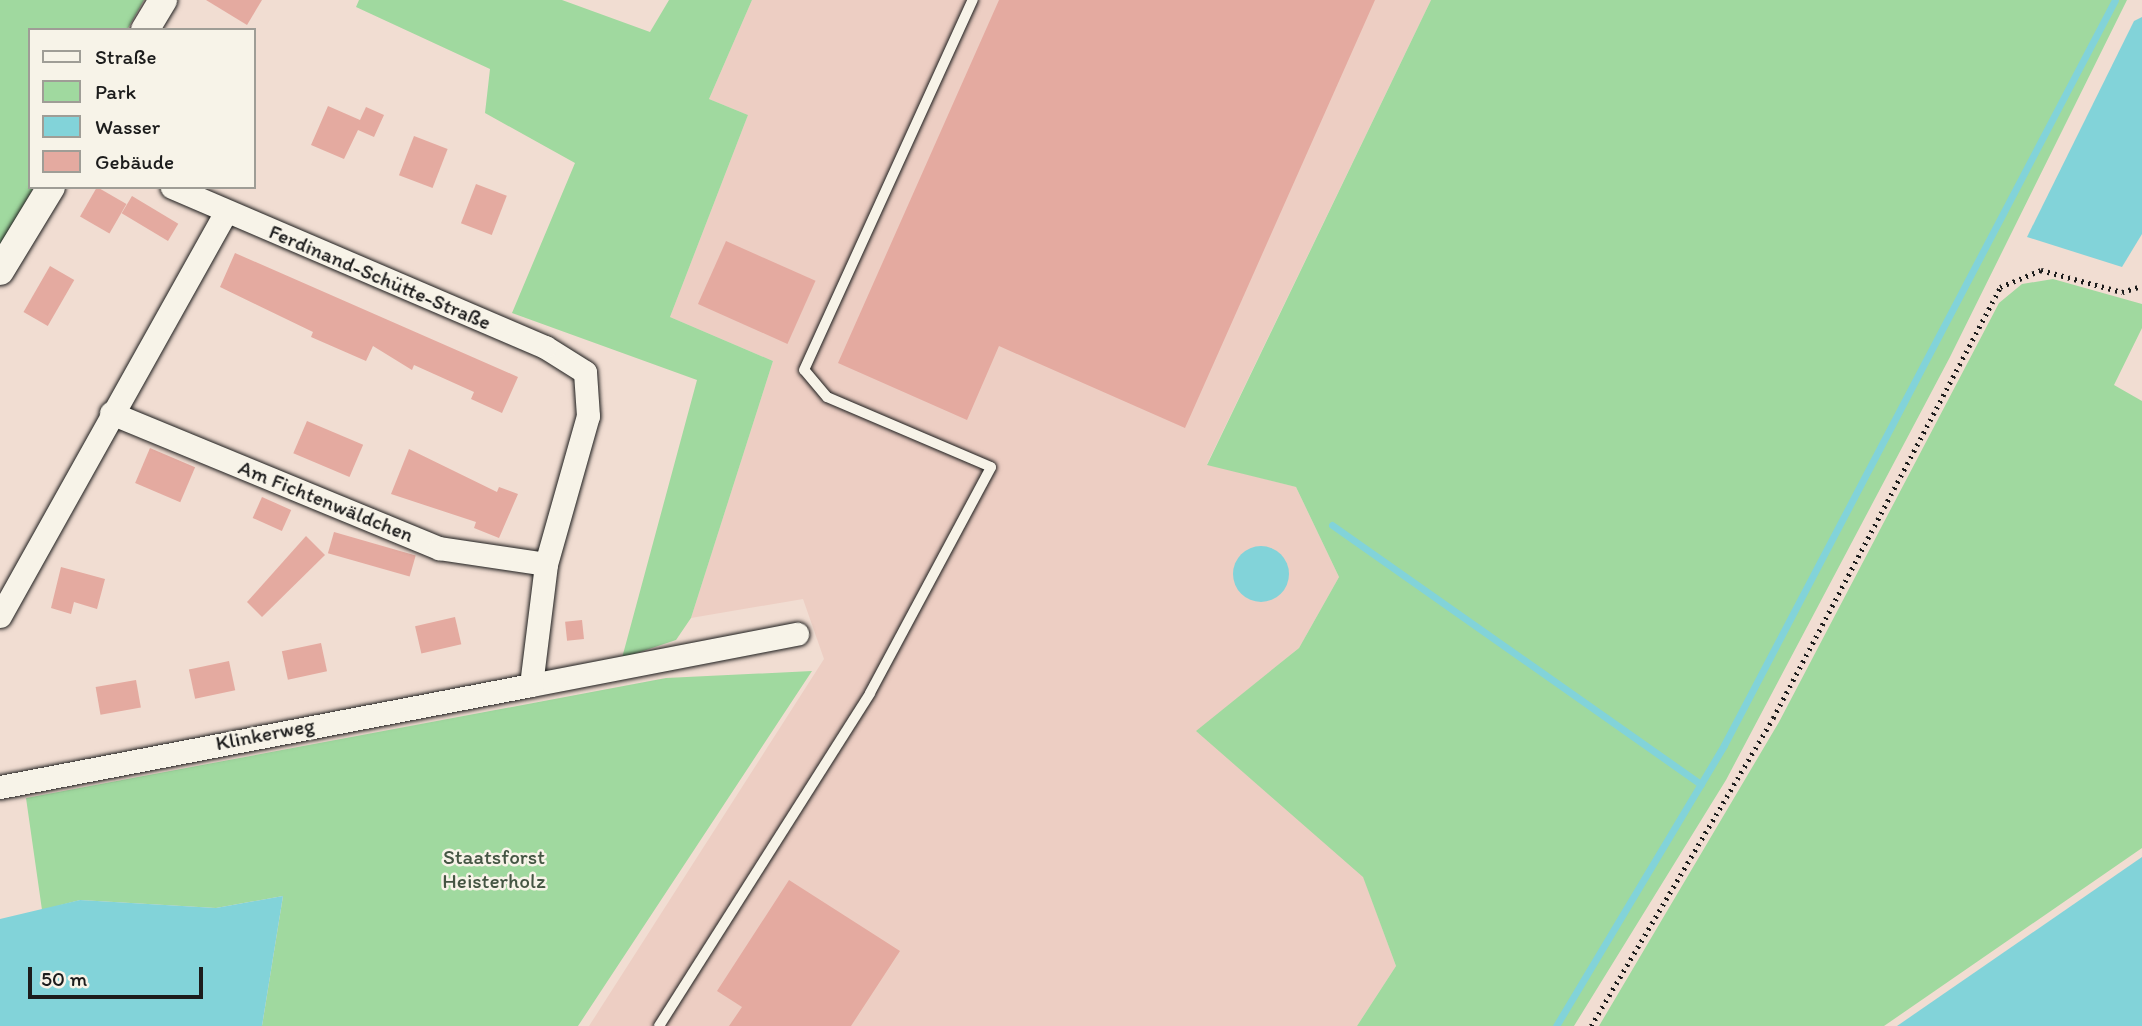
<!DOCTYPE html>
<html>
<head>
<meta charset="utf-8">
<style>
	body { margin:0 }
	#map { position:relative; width:2142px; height:1026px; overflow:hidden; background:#f1ddd2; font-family:Itim,sans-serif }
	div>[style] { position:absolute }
	.built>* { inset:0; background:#edcec3 }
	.green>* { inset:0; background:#a0d99f }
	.water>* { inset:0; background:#82d3d9 }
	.round { border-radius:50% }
	.stream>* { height:7px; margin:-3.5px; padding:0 3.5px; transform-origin:3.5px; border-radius:3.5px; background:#82d3d9 }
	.building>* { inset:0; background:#e4aaa0; transform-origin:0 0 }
	.path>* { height:4.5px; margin-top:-2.25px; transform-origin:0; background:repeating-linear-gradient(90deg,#1c1c1c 0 2px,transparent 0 7px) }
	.roads { filter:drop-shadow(0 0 2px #1c1c1c) drop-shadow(0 0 2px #1c1c1c) }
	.service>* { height:10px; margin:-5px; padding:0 5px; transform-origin:5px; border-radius:5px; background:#f7f3e8 }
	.minor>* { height:23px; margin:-11.5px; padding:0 11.5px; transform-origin:11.5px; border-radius:11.5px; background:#f7f3e8 }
	.tertiary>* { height:28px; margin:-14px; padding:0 14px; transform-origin:14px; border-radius:14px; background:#f7f3e8 }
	span { translate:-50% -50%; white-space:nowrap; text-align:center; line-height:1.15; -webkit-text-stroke:5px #f7f3e8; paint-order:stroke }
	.street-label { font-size:21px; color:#1c1c1c }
	.park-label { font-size:21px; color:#445543 }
	.legend { position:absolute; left:28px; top:28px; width:228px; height:161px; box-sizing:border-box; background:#f7f3e8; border:2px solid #9f9d96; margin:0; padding:9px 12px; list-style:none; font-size:21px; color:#1c1c1c }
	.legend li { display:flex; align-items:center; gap:14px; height:35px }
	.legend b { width:35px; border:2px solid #9f9d96 }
	.scale { position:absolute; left:28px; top:967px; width:175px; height:32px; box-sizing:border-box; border:4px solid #1c1c1c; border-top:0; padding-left:9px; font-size:21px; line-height:24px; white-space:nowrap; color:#1c1c1c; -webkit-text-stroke:5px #f7f3e8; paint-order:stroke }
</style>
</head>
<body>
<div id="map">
	<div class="built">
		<i style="clip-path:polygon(752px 0,1431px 0,1207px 464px,1296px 487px,1339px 577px,1299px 648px,1197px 731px,1363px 876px,1396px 966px,1357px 1026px,589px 1026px,824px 659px,803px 599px,691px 618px,773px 361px,670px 317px,748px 115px,709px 99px)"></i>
	</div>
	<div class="green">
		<i style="clip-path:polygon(0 0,144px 0,127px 30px,30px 30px,34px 187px,0 245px)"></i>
		<i style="clip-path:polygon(359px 0,562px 0,650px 32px,669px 0,752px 0,709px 99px,748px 115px,670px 317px,773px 361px,691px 618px,676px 640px,622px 658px,697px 380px,512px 313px,575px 163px,485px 113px,490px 69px,356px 7px)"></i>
		<i style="clip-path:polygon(1431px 0,2127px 0,1950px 357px,1726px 780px,1574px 1026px,1357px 1026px,1396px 966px,1363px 877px,1196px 731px,1299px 648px,1339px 577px,1296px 487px,1207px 465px)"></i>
		<i style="clip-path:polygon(2053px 279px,2142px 304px,2142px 328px,2114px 385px,2142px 401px,2142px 848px,1884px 1026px,1599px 1026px,1779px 722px,1999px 303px,2022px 284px)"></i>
		<i style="clip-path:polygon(812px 671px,578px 1026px,262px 1026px,283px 896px,216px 908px,80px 900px,42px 910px,26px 798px,666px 678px)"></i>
	</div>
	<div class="water">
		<i style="clip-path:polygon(2142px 17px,2142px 234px,2122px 267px,2027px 237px,2134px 21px)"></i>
		<i class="round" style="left:1233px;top:546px;width:56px;height:56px"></i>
		<i style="clip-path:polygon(2142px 857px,2142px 1026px,1897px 1026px)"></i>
		<i style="clip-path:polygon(283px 896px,262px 1026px,0 1026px,0 919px,80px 900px,216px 908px)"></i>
	</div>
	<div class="stream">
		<i style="left:1332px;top:525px;width:451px;rotate:35.1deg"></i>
		<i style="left:1556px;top:1026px;width:327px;rotate:-59.1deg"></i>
		<i style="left:1724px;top:745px;width:841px;rotate:-62.31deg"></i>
	</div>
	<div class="building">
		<i style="clip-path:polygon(206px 0,262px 0,247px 25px)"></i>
		<i style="clip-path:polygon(999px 0,1375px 0,1185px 428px,999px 346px,967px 420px,838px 363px)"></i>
		<i style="clip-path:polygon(328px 106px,360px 120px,366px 107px,384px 115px,374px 137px,358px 130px,344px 159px,311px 145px)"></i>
		<i style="left:414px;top:136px;width:36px;height:42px;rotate:21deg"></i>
		<i style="left:476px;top:184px;width:33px;height:42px;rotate:21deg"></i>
		<i style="left:97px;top:187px;width:34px;height:34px;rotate:30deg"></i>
		<i style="left:132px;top:196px;width:54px;height:20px;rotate:31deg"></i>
		<i style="left:726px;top:241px;width:98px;height:69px;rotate:24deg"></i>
		<i style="clip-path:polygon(235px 253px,518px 377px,502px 413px,471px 399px,474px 392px,414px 365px,412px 370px,373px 346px,366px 361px,311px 337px,313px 332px,220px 287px)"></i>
		<i style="left:50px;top:266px;width:28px;height:53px;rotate:30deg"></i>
		<i style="left:307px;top:421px;width:61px;height:35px;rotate:23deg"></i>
		<i style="left:150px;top:448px;width:49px;height:38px;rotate:23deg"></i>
		<i style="clip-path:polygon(409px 449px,497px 492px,499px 487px,518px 494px,499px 538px,474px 528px,476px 522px,391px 494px)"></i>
		<i style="left:262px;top:497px;width:32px;height:23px;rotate:24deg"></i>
		<i style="left:334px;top:532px;width:85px;height:22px;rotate:16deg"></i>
		<i style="clip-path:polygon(306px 536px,325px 555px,262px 617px,247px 602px)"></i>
		<i style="clip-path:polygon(61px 567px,105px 579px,97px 609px,74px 602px,71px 614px,51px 608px)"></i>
		<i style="left:455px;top:617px;width:28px;height:41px;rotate:77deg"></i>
		<i style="left:582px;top:620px;width:19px;height:17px;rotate:84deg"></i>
		<i style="left:321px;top:643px;width:29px;height:40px;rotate:78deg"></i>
		<i style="left:229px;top:661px;width:30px;height:41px;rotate:78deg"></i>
		<i style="left:136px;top:680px;width:28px;height:41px;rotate:80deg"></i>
		<i style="clip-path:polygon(789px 880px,900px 951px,851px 1026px,729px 1026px,742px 1007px,717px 991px)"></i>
	</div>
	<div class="path">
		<i style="left:1591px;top:1026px;width:358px;rotate:-59.4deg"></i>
		<i style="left:1773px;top:718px;width:487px;rotate:-62.2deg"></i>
		<i style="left:2000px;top:287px;width:44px;rotate:-22.5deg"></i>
		<i style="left:2041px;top:270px;width:84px;rotate:15.2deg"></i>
		<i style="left:2122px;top:292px;width:21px;rotate:-17deg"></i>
	</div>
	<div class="roads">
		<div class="service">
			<i style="left:659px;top:1026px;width:394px;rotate:-57.6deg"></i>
			<i style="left:870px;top:693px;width:256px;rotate:-61.8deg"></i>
			<i style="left:991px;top:467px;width:178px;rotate:-156.9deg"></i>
			<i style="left:827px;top:397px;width:35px;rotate:-130deg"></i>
			<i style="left:804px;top:370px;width:407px;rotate:-65.5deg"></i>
		</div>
		<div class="minor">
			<i style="left:111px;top:413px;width:355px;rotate:22.4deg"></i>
			<i style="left:439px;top:548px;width:108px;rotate:8.5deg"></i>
			<i style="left:0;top:616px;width:463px;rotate:-60.8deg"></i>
			<i style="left:531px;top:685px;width:271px;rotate:-10.9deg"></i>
			<i style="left:0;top:787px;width:541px;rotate:-10.87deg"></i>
			<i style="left:531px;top:685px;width:122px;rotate:-82.9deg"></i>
			<i style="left:546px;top:564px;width:154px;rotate:-74.2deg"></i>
			<i style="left:588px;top:416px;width:44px;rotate:-93.9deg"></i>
			<i style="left:585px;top:372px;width:47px;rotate:-148deg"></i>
			<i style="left:545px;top:347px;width:406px;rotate:-156.8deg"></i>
		</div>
		<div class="tertiary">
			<i style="left:145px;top:30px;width:35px;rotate:-59deg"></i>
			<i style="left:0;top:271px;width:98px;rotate:-58.7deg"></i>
		</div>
	</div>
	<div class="street-label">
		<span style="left:380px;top:277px;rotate:23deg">Ferdinand-Schütte-Straße</span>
		<span style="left:326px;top:501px;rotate:22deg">Am Fichtenwäldchen</span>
		<span style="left:265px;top:734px;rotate:-11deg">Klinkerweg</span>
	</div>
	<div class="park-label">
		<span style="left:494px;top:869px">Staatsforst<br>Heisterholz</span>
	</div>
	<ul class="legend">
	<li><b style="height:9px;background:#f7f3e8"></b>Straße</li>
	<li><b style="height:19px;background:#a0d99f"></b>Park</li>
	<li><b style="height:19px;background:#82d3d9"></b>Wasser</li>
	<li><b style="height:19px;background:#e4aaa0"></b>Gebäude</li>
	</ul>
	<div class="scale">50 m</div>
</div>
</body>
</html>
